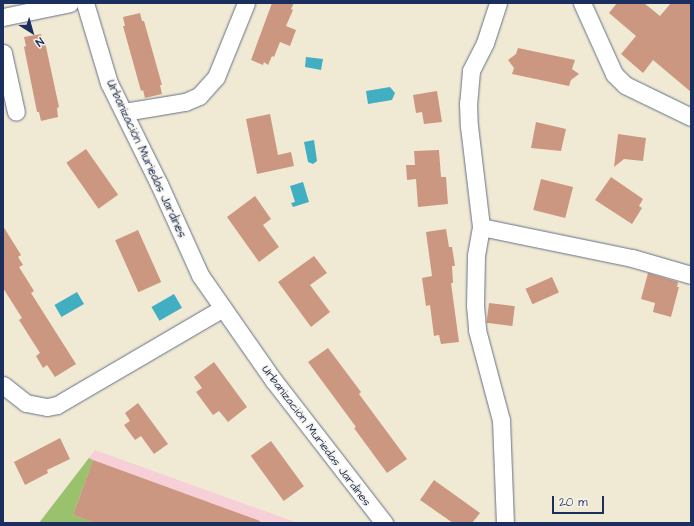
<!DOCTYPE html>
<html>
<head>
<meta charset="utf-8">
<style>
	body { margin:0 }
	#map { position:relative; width:694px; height:526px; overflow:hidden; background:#f0ead4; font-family:"Architects Daughter",sans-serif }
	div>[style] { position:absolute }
	.built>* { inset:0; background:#f6cfd7 }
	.green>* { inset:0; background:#9ac16c }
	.water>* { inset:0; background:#42aec1; transform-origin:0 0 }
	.building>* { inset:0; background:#cc9781; transform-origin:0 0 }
	.roads { filter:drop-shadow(0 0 1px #667087) drop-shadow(0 0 1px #667087) }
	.minor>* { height:17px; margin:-8.5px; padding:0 8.5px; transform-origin:8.5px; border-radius:8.5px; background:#fff }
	span { translate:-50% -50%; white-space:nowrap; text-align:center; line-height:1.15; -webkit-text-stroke:3px #f7f3e8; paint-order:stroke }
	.street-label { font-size:12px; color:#1b2f5e }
	.frame { position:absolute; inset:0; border:4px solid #1b2f5e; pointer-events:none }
	.north { position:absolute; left:12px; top:12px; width:40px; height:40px; -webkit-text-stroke:3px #f7f3e8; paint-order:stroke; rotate:143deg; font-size:11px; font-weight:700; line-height:16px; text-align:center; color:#1b2f5e }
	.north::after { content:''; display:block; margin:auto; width:14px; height:18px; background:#1b2f5e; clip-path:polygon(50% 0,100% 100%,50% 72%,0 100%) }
	.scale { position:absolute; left:552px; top:496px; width:52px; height:18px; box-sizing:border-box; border:2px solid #1b2f5e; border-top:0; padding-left:5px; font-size:12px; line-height:14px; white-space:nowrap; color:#1b2f5e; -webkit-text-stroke:3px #f7f3e8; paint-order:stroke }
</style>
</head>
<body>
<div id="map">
	<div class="built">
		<i style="clip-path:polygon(95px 450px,298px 523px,39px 523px)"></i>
	</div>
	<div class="green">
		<i style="clip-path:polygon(89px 458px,93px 460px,73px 515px,95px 523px,39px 523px)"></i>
	</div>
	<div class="water">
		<i style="clip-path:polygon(306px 57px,323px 59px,321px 70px,305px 67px)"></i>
		<i style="clip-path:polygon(390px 87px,395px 93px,392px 100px,368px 104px,366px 91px)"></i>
		<i style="clip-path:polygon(314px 140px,317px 161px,313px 164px,308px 162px,304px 142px)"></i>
		<i style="clip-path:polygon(303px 182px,309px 202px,293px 207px,291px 203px,295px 202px,290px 186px)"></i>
		<i style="left:77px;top:292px;width:14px;height:26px;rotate:60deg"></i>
		<i style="left:174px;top:294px;width:16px;height:26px;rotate:60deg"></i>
	</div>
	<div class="building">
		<i style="clip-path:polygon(272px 3px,294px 3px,291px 9px,293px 10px,286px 26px,296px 30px,290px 46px,280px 42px,274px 57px,272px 56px,268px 65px,264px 62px,263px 65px,251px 60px)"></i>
		<i style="clip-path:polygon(617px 3px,644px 3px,660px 16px,671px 3px,691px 3px,691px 92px,653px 60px,643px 73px,621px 54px,636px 36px,609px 13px)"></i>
		<i style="clip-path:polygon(140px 13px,142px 21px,144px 21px,162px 85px,160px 85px,162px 94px,145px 98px,143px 90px,141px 91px,123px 26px,125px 26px,123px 17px)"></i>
		<i style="clip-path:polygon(41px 34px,43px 43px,45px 42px,59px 107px,57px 108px,58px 117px,41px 121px,39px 112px,37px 112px,24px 47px,26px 46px,24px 37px)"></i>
		<i style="clip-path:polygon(518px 48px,575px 60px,572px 69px,579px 74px,571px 80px,569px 86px,512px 74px,514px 68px,508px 60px,516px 54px)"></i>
		<i style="clip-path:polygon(437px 91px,442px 122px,424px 124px,422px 112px,416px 113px,413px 95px)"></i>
		<i style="clip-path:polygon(270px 114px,278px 155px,291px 152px,294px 166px,257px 174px,246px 119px)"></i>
		<i style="clip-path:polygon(536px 122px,566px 129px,561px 151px,531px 148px)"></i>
		<i style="clip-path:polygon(618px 134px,646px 138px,643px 161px,624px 159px,614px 167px)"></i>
		<i style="left:86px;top:149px;width:56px;height:24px;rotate:55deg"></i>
		<i style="clip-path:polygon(439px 150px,441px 177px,446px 177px,448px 204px,418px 207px,416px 179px,407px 180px,406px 165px,415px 165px,414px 151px)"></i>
		<i style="clip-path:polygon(611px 177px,643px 199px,639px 206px,642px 208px,632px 224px,595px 200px)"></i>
		<i style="left:541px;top:179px;width:33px;height:32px;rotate:14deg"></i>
		<i style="clip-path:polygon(255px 196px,271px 219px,263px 225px,279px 247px,259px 262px,227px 217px)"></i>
		<i style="clip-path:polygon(3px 226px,21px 255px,18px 257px,23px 265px,19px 267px,34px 291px,31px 293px,76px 364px,55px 377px,47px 365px,43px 368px,36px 356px,40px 353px,19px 320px,22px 318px,3px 288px)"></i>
		<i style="clip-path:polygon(446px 229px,449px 247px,452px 247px,455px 266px,452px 266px,453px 283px,451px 283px,459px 342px,441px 344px,439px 335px,434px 336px,430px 305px,426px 306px,422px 278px,432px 276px,426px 232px)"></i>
		<i style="left:138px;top:230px;width:57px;height:25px;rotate:66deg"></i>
		<i style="clip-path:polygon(314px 256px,327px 273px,310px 285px,330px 312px,311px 327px,278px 282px)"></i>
		<i style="clip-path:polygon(648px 273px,678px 282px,677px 287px,679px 287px,671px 317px,653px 312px,655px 303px,641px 299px)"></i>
		<i style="left:552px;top:277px;width:17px;height:29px;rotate:66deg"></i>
		<i style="left:489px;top:303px;width:26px;height:20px;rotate:7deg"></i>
		<i style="clip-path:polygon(328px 348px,361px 392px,359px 394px,407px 459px,387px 473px,354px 428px,356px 427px,308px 362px)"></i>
		<i style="clip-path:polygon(214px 362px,247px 407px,228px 422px,219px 411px,213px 415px,196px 392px,202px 388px,194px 377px)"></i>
		<i style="clip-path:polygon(138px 403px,168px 444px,154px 454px,141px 436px,135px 440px,124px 425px,130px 421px,125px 413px)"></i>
		<i style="clip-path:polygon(60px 438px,70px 459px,47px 470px,48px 473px,25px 485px,14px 462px)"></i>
		<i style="left:271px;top:441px;width:56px;height:25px;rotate:54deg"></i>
		<i style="clip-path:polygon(93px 460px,260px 521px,260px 523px,95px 523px,73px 515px)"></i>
		<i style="clip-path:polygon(434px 480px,480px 513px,472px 523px,453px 523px,420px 500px)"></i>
	</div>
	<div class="roads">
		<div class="minor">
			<i style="left:85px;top:3px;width:84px;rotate:73.3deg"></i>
			<i style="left:109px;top:83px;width:113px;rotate:63.7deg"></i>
			<i style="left:159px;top:184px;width:100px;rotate:65.7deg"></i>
			<i style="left:200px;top:275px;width:129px;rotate:55.1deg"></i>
			<i style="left:274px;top:381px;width:180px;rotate:52.2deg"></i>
			<i style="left:498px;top:3px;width:42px;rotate:108deg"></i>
			<i style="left:485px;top:43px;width:31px;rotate:117deg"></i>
			<i style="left:471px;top:71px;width:32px;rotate:95deg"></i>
			<i style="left:468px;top:103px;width:23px;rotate:88deg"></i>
			<i style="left:469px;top:126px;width:102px;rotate:83.2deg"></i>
			<i style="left:481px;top:227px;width:28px;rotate:100deg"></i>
			<i style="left:476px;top:255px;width:50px;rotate:91.1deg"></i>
			<i style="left:475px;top:305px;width:25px;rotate:85deg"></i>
			<i style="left:477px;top:330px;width:93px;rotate:75.1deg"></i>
			<i style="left:501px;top:420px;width:103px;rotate:87.8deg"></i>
			<i style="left:582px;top:3px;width:78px;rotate:65.7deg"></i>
			<i style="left:614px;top:74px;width:16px;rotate:45deg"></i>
			<i style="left:625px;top:85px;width:73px;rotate:25.9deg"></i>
			<i style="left:3px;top:17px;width:68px;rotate:-11.8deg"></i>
			<i style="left:3px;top:53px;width:60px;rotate:77.6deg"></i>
			<i style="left:124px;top:112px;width:62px;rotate:-9.3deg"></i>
			<i style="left:185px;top:102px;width:15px;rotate:-23deg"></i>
			<i style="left:199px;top:96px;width:25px;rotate:-48deg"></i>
			<i style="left:216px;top:77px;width:80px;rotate:-67.9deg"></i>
			<i style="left:481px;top:227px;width:154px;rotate:11.6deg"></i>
			<i style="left:632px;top:258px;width:61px;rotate:16.1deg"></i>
			<i style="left:3px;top:385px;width:29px;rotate:38deg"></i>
			<i style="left:26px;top:403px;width:21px;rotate:11deg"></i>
			<i style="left:47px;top:407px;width:10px;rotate:-11deg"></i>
			<i style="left:57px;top:405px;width:192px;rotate:-30.3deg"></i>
		</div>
	</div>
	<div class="street-label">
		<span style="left:146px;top:159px;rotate:65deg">Urbanización Muriedas Jardines</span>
		<span style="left:316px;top:436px;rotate:53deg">Urbanización Muriedas Jardines</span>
	</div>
	<div class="frame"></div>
	<div class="north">N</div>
	<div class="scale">20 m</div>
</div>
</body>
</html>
